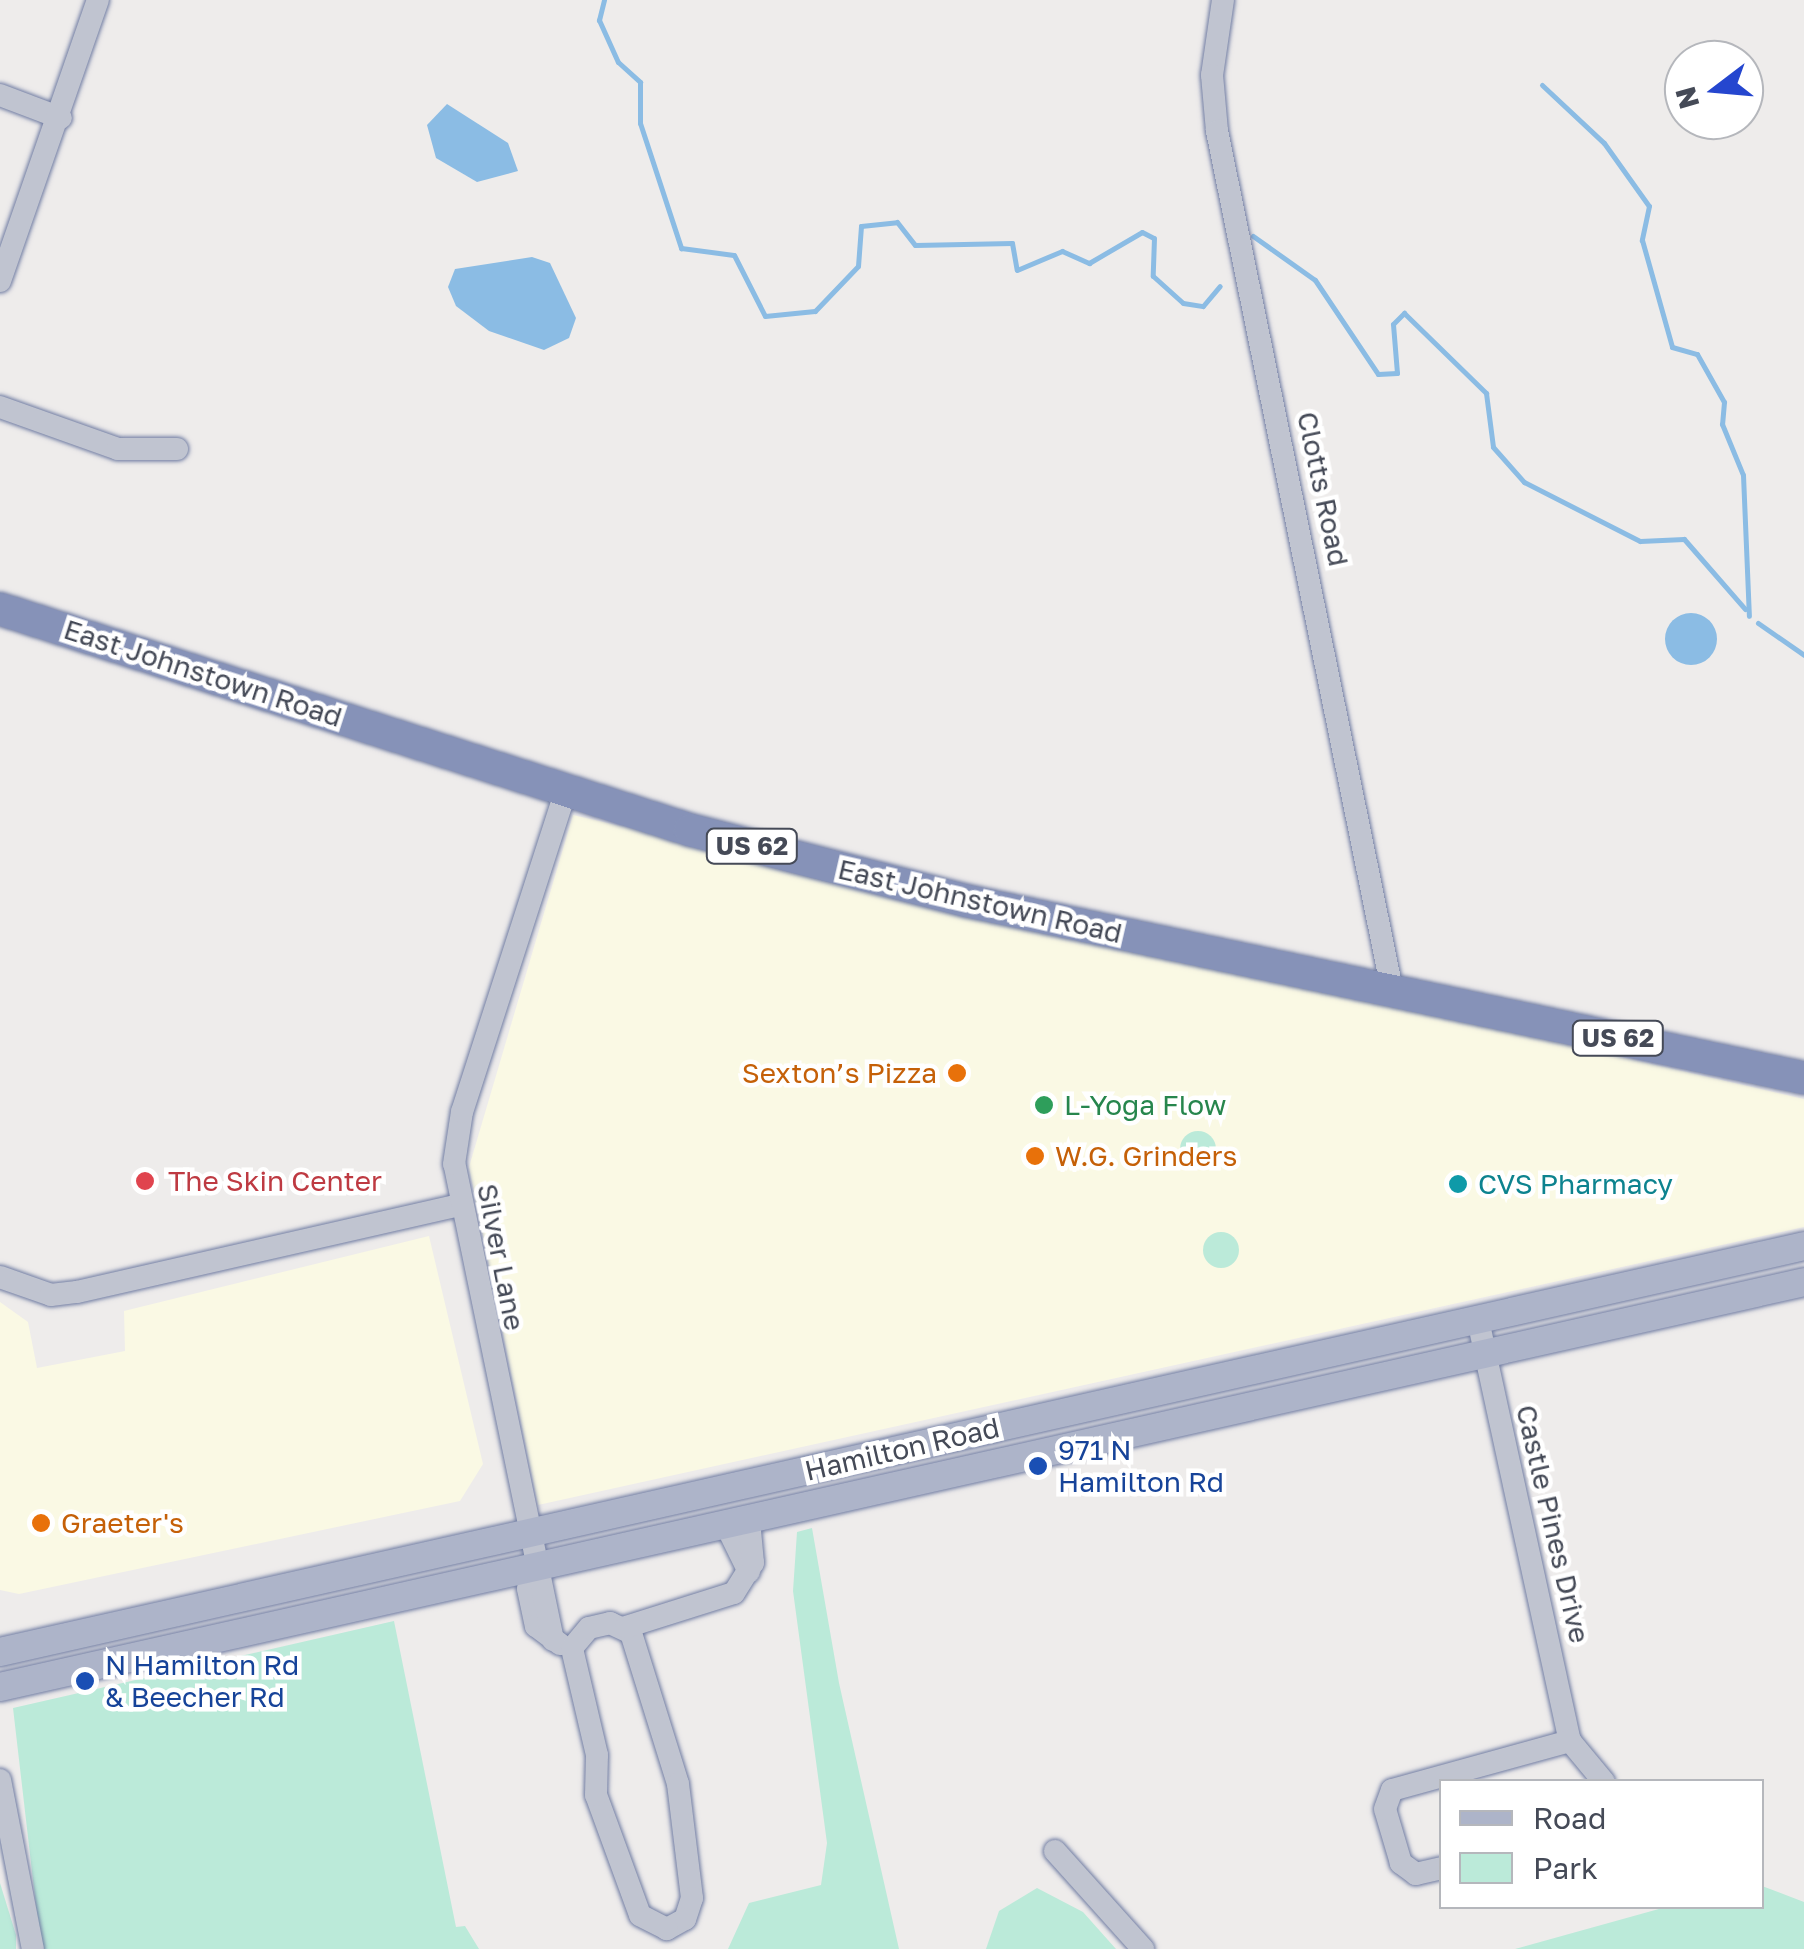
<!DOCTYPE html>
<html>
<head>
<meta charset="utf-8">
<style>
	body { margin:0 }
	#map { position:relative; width:1804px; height:1949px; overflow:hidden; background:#eeeceb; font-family:"Golos Text",sans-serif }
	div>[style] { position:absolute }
	.commercial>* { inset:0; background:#faf9e4 }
	.green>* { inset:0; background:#bbead9 }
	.round { border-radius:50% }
	.water>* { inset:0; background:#8bbce4 }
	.stream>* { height:5px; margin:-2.5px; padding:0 2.5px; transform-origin:2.5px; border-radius:2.5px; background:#8bbce4 }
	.roads { filter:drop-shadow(0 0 2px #717da3) drop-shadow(0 0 2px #717da3) }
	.minor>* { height:22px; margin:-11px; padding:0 11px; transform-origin:11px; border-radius:11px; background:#c0c4d0 }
	.major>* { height:28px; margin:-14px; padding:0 14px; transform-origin:14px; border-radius:14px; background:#adb4c9 }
	.highway>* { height:32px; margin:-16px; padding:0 16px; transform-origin:16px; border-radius:16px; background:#8692b8 }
	.dots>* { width:28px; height:28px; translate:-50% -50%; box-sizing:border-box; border:5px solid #fff; border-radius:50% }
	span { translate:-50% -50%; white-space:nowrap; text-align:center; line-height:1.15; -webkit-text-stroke:9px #fff; paint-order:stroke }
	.shield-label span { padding:2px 8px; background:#fff; border:2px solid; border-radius:8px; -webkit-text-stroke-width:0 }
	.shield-label { font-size:25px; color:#454a57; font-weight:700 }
	.street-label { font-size:28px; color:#454a57 }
	.food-label { font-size:28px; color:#c56008 }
	.right { translate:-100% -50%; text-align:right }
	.left { translate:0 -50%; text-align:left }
	.leisure-label { font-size:28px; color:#27864d }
	.health-label { font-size:28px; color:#be3a42 }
	.culture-label { font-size:28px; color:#0d838f }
	.transit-label { font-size:28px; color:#164399 }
	.legend { position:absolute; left:1439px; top:1779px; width:325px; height:130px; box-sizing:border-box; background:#fff; border:2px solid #b5b7bc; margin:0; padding:12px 18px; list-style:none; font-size:30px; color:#454a57 }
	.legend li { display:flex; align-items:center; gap:20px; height:50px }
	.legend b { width:50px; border:2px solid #b5b7bc }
	.north { position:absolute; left:1664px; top:40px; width:100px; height:100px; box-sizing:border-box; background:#fff; border:2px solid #b5b7bc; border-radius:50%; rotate:254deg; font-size:28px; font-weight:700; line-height:40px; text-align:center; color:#454a57 }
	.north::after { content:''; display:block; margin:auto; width:35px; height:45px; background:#2546cf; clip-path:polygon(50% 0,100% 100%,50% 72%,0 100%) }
</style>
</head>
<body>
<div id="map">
	<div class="commercial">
		<i style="clip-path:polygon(573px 815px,1804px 1099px,1804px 1227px,538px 1505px,469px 1167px)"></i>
		<i style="clip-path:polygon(429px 1236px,483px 1464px,460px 1501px,19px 1594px,0 1590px,0 1302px,28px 1322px,37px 1368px,125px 1351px,124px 1311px)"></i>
	</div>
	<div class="green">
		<i class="round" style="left:1180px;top:1131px;width:36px;height:36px"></i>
		<i class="round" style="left:1203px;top:1232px;width:36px;height:36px"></i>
		<i style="clip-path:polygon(812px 1528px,839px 1683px,899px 1949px,728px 1949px,749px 1903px,821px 1885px,827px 1843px,793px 1591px,797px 1532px)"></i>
		<i style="clip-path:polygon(394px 1621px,456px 1927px,465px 1926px,479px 1949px,41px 1949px,13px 1708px)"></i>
		<i style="clip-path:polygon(0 1883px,16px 1935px,16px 1949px,0 1949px)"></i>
		<i style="clip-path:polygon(1762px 1886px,1804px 1902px,1804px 1949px,1515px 1949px,1666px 1907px,1762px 1906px)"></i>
		<i style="clip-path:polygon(1037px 1888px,1083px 1912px,1116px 1949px,986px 1949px,999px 1911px)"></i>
	</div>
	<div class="water">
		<i style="clip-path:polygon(447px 104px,508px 143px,518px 171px,477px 182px,436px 158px,427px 125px)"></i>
		<i style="clip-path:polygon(532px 257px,550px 263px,576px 318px,569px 338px,544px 350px,489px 331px,456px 306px,448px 287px,455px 269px)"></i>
		<i class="round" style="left:1665px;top:613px;width:52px;height:52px"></i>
	</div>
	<div class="stream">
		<i style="left:604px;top:0;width:21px;rotate:104deg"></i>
		<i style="left:599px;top:20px;width:46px;rotate:65.7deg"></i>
		<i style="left:618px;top:62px;width:30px;rotate:42deg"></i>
		<i style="left:640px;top:82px;width:41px;rotate:90deg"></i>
		<i style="left:640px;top:123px;width:132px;rotate:71.8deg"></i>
		<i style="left:681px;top:248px;width:53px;rotate:7.5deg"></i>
		<i style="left:734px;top:255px;width:68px;rotate:63.1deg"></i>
		<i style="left:765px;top:316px;width:50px;rotate:-5.7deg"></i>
		<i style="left:815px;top:311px;width:62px;rotate:-46.3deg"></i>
		<i style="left:858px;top:266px;width:40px;rotate:-85.7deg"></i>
		<i style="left:861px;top:226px;width:36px;rotate:-6deg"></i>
		<i style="left:897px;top:222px;width:29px;rotate:52deg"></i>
		<i style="left:915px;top:245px;width:97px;rotate:-1.2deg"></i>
		<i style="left:1012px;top:243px;width:27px;rotate:80deg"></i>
		<i style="left:1017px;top:270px;width:49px;rotate:-22.9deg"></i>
		<i style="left:1062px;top:251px;width:30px;rotate:24deg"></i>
		<i style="left:1089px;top:263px;width:61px;rotate:-30.3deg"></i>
		<i style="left:1142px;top:232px;width:13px;rotate:27deg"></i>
		<i style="left:1154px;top:238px;width:38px;rotate:92deg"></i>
		<i style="left:1153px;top:276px;width:40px;rotate:42deg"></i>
		<i style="left:1183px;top:303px;width:20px;rotate:9deg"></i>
		<i style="left:1203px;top:306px;width:26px;rotate:-50deg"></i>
		<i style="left:1542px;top:85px;width:85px;rotate:43.1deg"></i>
		<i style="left:1604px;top:143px;width:77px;rotate:54.5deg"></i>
		<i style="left:1649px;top:206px;width:35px;rotate:102deg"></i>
		<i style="left:1642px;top:240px;width:111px;rotate:74.3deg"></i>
		<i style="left:1672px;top:347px;width:26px;rotate:16deg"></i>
		<i style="left:1697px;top:354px;width:55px;rotate:60.6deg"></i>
		<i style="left:1724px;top:402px;width:22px;rotate:95deg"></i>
		<i style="left:1722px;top:424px;width:55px;rotate:67.6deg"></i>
		<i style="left:1743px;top:475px;width:141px;rotate:87.6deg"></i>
		<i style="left:1253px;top:236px;width:76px;rotate:35.4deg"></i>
		<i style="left:1315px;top:280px;width:113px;rotate:56.2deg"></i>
		<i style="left:1378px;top:374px;width:19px;rotate:-3deg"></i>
		<i style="left:1397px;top:373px;width:49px;rotate:-94.7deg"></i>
		<i style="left:1393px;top:324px;width:16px;rotate:-45deg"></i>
		<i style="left:1404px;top:313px;width:115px;rotate:44.3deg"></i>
		<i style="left:1486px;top:393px;width:54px;rotate:82.6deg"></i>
		<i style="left:1493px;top:447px;width:47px;rotate:48.5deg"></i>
		<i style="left:1524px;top:482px;width:130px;rotate:27deg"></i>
		<i style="left:1640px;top:541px;width:44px;rotate:-2.6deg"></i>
		<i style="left:1684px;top:539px;width:93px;rotate:48.9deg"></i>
		<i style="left:1758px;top:623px;width:56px;rotate:34.8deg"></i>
	</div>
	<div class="roads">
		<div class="minor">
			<i style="left:1223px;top:0;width:76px;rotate:98.3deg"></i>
			<i style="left:1212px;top:75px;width:56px;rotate:84.9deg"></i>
			<i style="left:1217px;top:131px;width:877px;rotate:78.48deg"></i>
			<i style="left:0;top:95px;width:65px;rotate:20.7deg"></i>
			<i style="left:0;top:281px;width:298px;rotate:-70.8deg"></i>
			<i style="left:0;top:407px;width:125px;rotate:19.6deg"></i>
			<i style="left:118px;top:449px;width:59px"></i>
			<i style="left:0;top:1277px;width:54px;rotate:19.4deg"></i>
			<i style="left:51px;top:1295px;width:26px;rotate:-7deg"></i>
			<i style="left:77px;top:1292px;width:390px;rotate:-12.8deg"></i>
			<i style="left:1478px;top:1320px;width:431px;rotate:77.7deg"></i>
			<i style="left:1570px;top:1741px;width:53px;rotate:50.3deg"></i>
			<i style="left:726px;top:1525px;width:52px;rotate:63.9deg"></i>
			<i style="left:536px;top:1567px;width:23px;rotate:110deg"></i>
			<i style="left:528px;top:1589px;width:38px;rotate:78deg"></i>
			<i style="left:536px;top:1626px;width:30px;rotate:37deg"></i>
			<i style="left:610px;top:1623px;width:23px;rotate:25deg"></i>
			<i style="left:631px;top:1633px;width:158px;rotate:72.7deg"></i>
			<i style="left:678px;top:1784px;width:115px;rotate:83deg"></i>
			<i style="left:692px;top:1898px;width:22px;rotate:108deg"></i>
			<i style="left:685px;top:1919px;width:21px;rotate:151deg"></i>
			<i style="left:667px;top:1929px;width:30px;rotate:-153deg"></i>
			<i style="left:640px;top:1915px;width:128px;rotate:-110.1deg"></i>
			<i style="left:596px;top:1795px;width:40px;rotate:-88.6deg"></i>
			<i style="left:597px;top:1755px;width:110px;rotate:-103.2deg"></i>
			<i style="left:572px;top:1648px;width:26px;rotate:-50deg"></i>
			<i style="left:589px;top:1628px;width:22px;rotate:-13deg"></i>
			<i style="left:626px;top:1627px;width:113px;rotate:-17.5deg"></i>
			<i style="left:734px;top:1593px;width:36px;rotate:-58deg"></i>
			<i style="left:753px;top:1563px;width:43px;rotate:-95.3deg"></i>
			<i style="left:553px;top:1640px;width:486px;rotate:-101.7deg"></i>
			<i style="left:454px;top:1164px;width:53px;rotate:-81.3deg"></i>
			<i style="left:462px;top:1112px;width:338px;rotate:-72.1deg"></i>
			<i style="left:0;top:1780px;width:172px;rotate:79deg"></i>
			<i style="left:1055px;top:1851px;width:132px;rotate:48.1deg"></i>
			<i style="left:1442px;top:1868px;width:27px;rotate:167deg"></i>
			<i style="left:1416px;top:1874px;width:19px;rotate:-144deg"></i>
			<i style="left:1401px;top:1863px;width:56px;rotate:-106.5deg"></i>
			<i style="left:1385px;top:1809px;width:20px;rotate:-70deg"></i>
			<i style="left:1392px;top:1790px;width:185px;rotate:-15.4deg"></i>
		</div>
		<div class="major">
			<i style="left:0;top:1652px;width:1849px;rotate:-12.68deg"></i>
			<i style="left:0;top:1687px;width:1849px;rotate:-12.65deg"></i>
		</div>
		<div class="highway">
			<i style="left:0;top:609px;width:725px;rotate:17.76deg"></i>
			<i style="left:690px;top:830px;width:286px;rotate:14.4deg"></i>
			<i style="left:967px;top:901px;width:856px;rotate:11.94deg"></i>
		</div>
	</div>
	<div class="dots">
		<i style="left:957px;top:1073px;background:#e8710a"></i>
		<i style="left:1044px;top:1105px;background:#2e9e5b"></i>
		<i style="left:1035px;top:1156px;background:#e8710a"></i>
		<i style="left:145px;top:1181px;background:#e0444e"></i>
		<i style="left:1458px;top:1184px;background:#0f9aa8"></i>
		<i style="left:1038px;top:1466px;background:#1a4fb4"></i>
		<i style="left:41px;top:1523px;background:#e8710a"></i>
		<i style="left:85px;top:1681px;background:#1a4fb4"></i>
	</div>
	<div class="shield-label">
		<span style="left:752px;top:846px">US 62</span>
		<span style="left:1618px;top:1038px">US 62</span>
	</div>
	<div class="street-label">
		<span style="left:1323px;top:489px;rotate:78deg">Clotts Road</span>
		<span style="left:203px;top:673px;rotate:18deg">East Johnstown Road</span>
		<span style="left:980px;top:901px;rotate:13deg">East Johnstown Road</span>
		<span style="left:501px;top:1257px;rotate:79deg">Silver Lane</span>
		<span style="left:902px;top:1449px;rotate:-13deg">Hamilton Road</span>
		<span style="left:1553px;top:1524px;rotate:77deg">Castle Pines Drive</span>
	</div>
	<div class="food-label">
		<span class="right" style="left:937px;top:1073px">Sexton’s Pizza</span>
		<span class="left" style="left:1055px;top:1156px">W.G. Grinders</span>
		<span class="left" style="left:61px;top:1523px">Graeter's</span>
	</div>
	<div class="leisure-label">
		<span class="left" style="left:1064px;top:1105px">L-Yoga Flow</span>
	</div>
	<div class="health-label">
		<span class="left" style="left:168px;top:1181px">The Skin Center</span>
	</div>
	<div class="culture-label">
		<span class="left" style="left:1478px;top:1184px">CVS Pharmacy</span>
	</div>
	<div class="transit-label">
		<span class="left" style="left:1058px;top:1466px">971 N<br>Hamilton Rd</span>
		<span class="left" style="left:105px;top:1681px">N Hamilton Rd<br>&amp; Beecher Rd</span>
	</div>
	<ul class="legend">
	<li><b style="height:12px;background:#adb4c9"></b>Road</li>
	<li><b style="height:28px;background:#bbead9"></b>Park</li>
	</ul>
	<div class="north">N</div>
</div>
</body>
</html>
